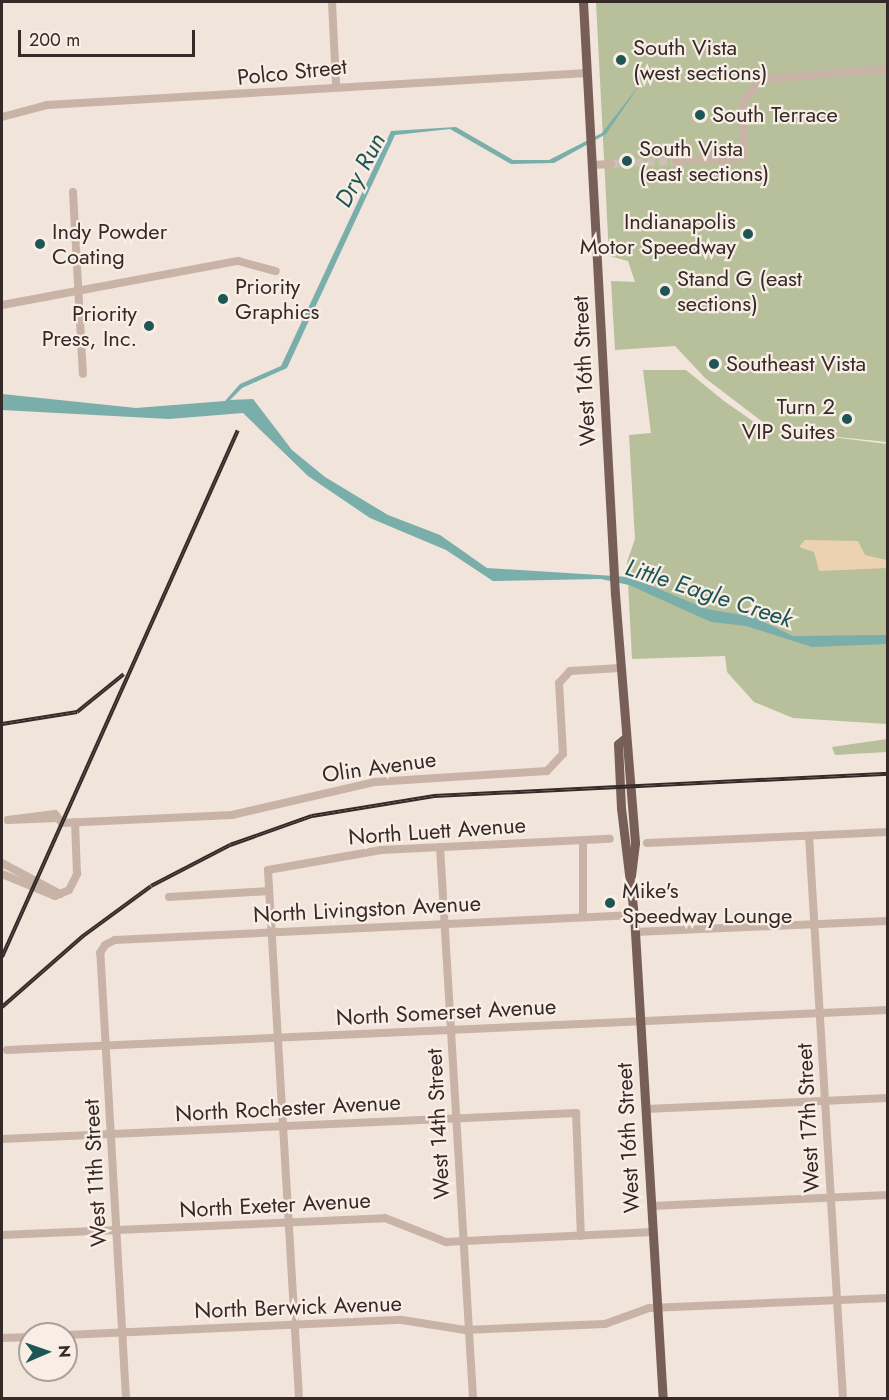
<!DOCTYPE html>
<html>
<head>
<meta charset="utf-8">
<style>
	body { margin:0 }
	#map { position:relative; width:889px; height:1400px; overflow:hidden; background:#f1e4da; font-family:Jost,sans-serif }
	div>[style] { position:absolute }
	.green>* { inset:0; background:#b7c09a }
	.sand>* { inset:0; background:#edd2b1 }
	.water>* { inset:0; background:#79aeab }
	.minor-tunnel>* { height:8px; margin-top:-4px; transform-origin:0; background:repeating-linear-gradient(90deg,#cbbfb6 0 8px,transparent 0 12px) }
	.minor>* { height:8px; margin:-4px; padding:0 4px; transform-origin:4px; border-radius:4px; background:#c9b3a6 }
	.major>* { height:9px; margin:-4.5px; padding:0 4.5px; transform-origin:4.5px; border-radius:4.5px; background:#775f58 }
	.rail>* { height:4px; margin-top:-2px; transform-origin:0; background:repeating-linear-gradient(90deg,#f9eee6 0 4.5px,#352a27 0 9px); box-sizing:border-box; border-block:2px solid #352a27 }
	.dots>* { width:16px; height:16px; translate:-50% -50%; box-sizing:border-box; border:3px solid #f9eee6; border-radius:50% }
	span { translate:-50% -50%; white-space:nowrap; text-align:center; line-height:1.15; -webkit-text-stroke:4.5px #f9eee6; paint-order:stroke }
	.poi-label { font-size:22px; color:#352a27 }
	.left { translate:0 -50%; text-align:left }
	.right { translate:-100% -50%; text-align:right }
	.street-label { font-size:22px; color:#352a27 }
	.water-label { font-size:24px; color:#1d5654; font-style:italic }
	.frame { position:absolute; inset:0; border:3px solid #352a27; pointer-events:none }
	.north { position:absolute; left:18px; top:1322px; width:60px; height:60px; box-sizing:border-box; background:#f9eee6; border:2px solid #aba09a; border-radius:50%; rotate:88deg; font-size:16px; font-weight:700; line-height:24px; text-align:center; color:#352a27 }
	.north::after { content:''; display:block; margin:auto; width:21px; height:27px; background:#1d5654; clip-path:polygon(50% 0,100% 100%,50% 72%,0 100%) }
	.scale { position:absolute; left:18px; top:30px; width:177px; height:27px; box-sizing:border-box; border:3px solid #352a27; border-top:0; padding-left:8px; font-size:18px; line-height:21px; white-space:nowrap; color:#352a27; -webkit-text-stroke:4px #f9eee6; paint-order:stroke }
</style>
</head>
<body>
<div id="map">
	<div class="green">
		<i style="clip-path:polygon(596px 2px,887px 2px,887px 442px,808px 434px,887px 444px,887px 724px,793px 718px,754px 702px,727px 672px,725px 656px,632px 659px,627px 562px,635px 539px,629px 435px,651px 433px,643px 370px,686px 370px,724px 401px,757px 424px,768px 426px,705px 378px,675px 346px,615px 350px,611px 281px,635px 282px,628px 261px,609px 256px)"></i>
		<i style="clip-path:polygon(887px 739px,887px 752px,835px 755px,832px 747px)"></i>
	</div>
	<div class="sand">
		<i style="clip-path:polygon(805px 540px,858px 541px,865px 555px,887px 560px,887px 568px,819px 571px,814px 552px,799px 547px)"></i>
	</div>
	<div class="water">
		<i style="clip-path:polygon(641px 83px,606px 134px,554px 163px,511px 164px,450px 129px,395px 135px,287px 368px,242px 388px,230px 400px,253px 399px,292px 450px,325px 477px,388px 515px,440px 535px,487px 568px,630px 577px,707px 609px,754px 617px,793px 636px,887px 635px,887px 644px,812px 647px,746px 626px,711px 622px,629px 585px,601px 579px,493px 581px,446px 550px,370px 518px,308px 476px,243px 413px,169px 419px,2px 410px,2px 394px,136px 408px,225px 401px,240px 384px,281px 366px,391px 131px,456px 127px,513px 160px,549px 160px,602px 133px)"></i>
	</div>
	<div class="minor-tunnel">
		<i style="left:611px;top:164px;width:65px;rotate:-2.6deg"></i>
	</div>
	<div class="minor">
		<i style="left:332px;top:2px;width:83px;rotate:87.2deg"></i>
		<i style="left:2px;top:117px;width:47px;rotate:-14.9deg"></i>
		<i style="left:47px;top:105px;width:541px;rotate:-3.39deg"></i>
		<i style="left:676px;top:161px;width:67px;rotate:-2.6deg"></i>
		<i style="left:743px;top:158px;width:57px;rotate:-89deg"></i>
		<i style="left:744px;top:101px;width:28px;rotate:-52deg"></i>
		<i style="left:761px;top:79px;width:127px;rotate:-4.5deg"></i>
		<i style="left:592px;top:165px;width:19px;rotate:-3deg"></i>
		<i style="left:73px;top:192px;width:182px;rotate:86.9deg"></i>
		<i style="left:2px;top:305px;width:240px;rotate:-10.6deg"></i>
		<i style="left:238px;top:261px;width:39px;rotate:15deg"></i>
		<i style="left:8px;top:820px;width:47px;rotate:-7.3deg"></i>
		<i style="left:55px;top:814px;width:11px;rotate:52deg"></i>
		<i style="left:62px;top:823px;width:170px;rotate:-2.7deg"></i>
		<i style="left:232px;top:815px;width:147px;rotate:-13deg"></i>
		<i style="left:375px;top:782px;width:172px;rotate:-3.7deg"></i>
		<i style="left:547px;top:771px;width:23px;rotate:-47deg"></i>
		<i style="left:563px;top:754px;width:71px;rotate:-93.2deg"></i>
		<i style="left:559px;top:683px;width:16px;rotate:-47deg"></i>
		<i style="left:570px;top:671px;width:50px;rotate:-3.4deg"></i>
		<i style="left:8px;top:820px;width:49px;rotate:-2.3deg"></i>
		<i style="left:809px;top:836px;width:563px;rotate:86.54deg"></i>
		<i style="left:647px;top:843px;width:241px;rotate:-2.6deg"></i>
		<i style="left:440px;top:847px;width:552px;rotate:86.57deg"></i>
		<i style="left:2px;top:863px;width:66px;rotate:28.1deg"></i>
		<i style="left:2px;top:874px;width:57px;rotate:22.5deg"></i>
		<i style="left:55px;top:896px;width:15px;rotate:-23deg"></i>
		<i style="left:69px;top:890px;width:18px;rotate:-63deg"></i>
		<i style="left:77px;top:874px;width:52px;rotate:-92.2deg"></i>
		<i style="left:169px;top:897px;width:100px;rotate:-3.4deg"></i>
		<i style="left:583px;top:917px;width:77px;rotate:-90deg"></i>
		<i style="left:635px;top:932px;width:253px;rotate:-2.5deg"></i>
		<i style="left:7px;top:1050px;width:882px;rotate:-2.6deg"></i>
		<i style="left:646px;top:1109px;width:242px;rotate:-2.6deg"></i>
		<i style="left:2px;top:1139px;width:575px;rotate:-2.59deg"></i>
		<i style="left:576px;top:1113px;width:123px;rotate:87.7deg"></i>
		<i style="left:652px;top:1206px;width:236px;rotate:-2.7deg"></i>
		<i style="left:2px;top:1235px;width:383px;rotate:-2.5deg"></i>
		<i style="left:385px;top:1218px;width:66px;rotate:21.5deg"></i>
		<i style="left:446px;top:1242px;width:207px;rotate:-2.8deg"></i>
		<i style="left:66px;top:1335px;width:336px;rotate:-2.6deg"></i>
		<i style="left:402px;top:1320px;width:64px;rotate:9deg"></i>
		<i style="left:465px;top:1330px;width:140px;rotate:-2.5deg"></i>
		<i style="left:605px;top:1324px;width:47px;rotate:-20deg"></i>
		<i style="left:649px;top:1308px;width:239px;rotate:-2.4deg"></i>
		<i style="left:2px;top:1338px;width:28px;rotate:-2deg"></i>
		<i style="left:126px;top:1398px;width:446px;rotate:-93.3deg"></i>
		<i style="left:100px;top:953px;width:9px;rotate:-58deg"></i>
		<i style="left:105px;top:945px;width:11px;rotate:-27deg"></i>
		<i style="left:115px;top:940px;width:520px;rotate:-2.76deg"></i>
		<i style="left:299px;top:1398px;width:529px;rotate:-93.36deg"></i>
		<i style="left:268px;top:870px;width:115px;rotate:-10deg"></i>
		<i style="left:381px;top:850px;width:229px;rotate:-2.8deg"></i>
	</div>
	<div class="major">
		<i style="left:583px;top:2px;width:593px;rotate:86.91deg"></i>
		<i style="left:615px;top:594px;width:250px;rotate:85.4deg"></i>
		<i style="left:635px;top:843px;width:33px;rotate:97deg"></i>
		<i style="left:624px;top:739px;width:8px;rotate:140deg"></i>
		<i style="left:618px;top:744px;width:64px;rotate:87.3deg"></i>
		<i style="left:621px;top:808px;width:108px;rotate:83.1deg"></i>
		<i style="left:634px;top:915px;width:484px;rotate:86.6deg"></i>
	</div>
	<div class="rail">
		<i style="left:2px;top:724px;width:76px;rotate:-9.1deg"></i>
		<i style="left:77px;top:712px;width:60px;rotate:-39deg"></i>
		<i style="left:2px;top:957px;width:577px;rotate:-65.88deg"></i>
		<i style="left:2px;top:1007px;width:108px;rotate:-41.2deg"></i>
		<i style="left:83px;top:936px;width:84px;rotate:-36.3deg"></i>
		<i style="left:151px;top:886px;width:89px;rotate:-27.4deg"></i>
		<i style="left:230px;top:845px;width:87px;rotate:-19.5deg"></i>
		<i style="left:312px;top:816px;width:124px;rotate:-9.3deg"></i>
		<i style="left:434px;top:796px;width:455px;rotate:-2.8deg"></i>
	</div>
	<div class="dots">
		<i style="left:621px;top:60px;background:#1d5654"></i>
		<i style="left:700px;top:115px;background:#1d5654"></i>
		<i style="left:627px;top:161px;background:#1d5654"></i>
		<i style="left:748px;top:234px;background:#1d5654"></i>
		<i style="left:40px;top:244px;background:#1d5654"></i>
		<i style="left:665px;top:291px;background:#1d5654"></i>
		<i style="left:223px;top:299px;background:#1d5654"></i>
		<i style="left:149px;top:326px;background:#1d5654"></i>
		<i style="left:714px;top:364px;background:#1d5654"></i>
		<i style="left:847px;top:419px;background:#1d5654"></i>
		<i style="left:610px;top:903px;background:#1d5654"></i>
	</div>
	<div class="poi-label">
		<span class="left" style="left:633px;top:60px">South Vista<br>(west sections)</span>
		<span class="left" style="left:712px;top:115px">South Terrace</span>
		<span class="left" style="left:639px;top:161px">South Vista<br>(east sections)</span>
		<span class="right" style="left:736px;top:234px">Indianapolis<br>Motor Speedway</span>
		<span class="left" style="left:52px;top:244px">Indy Powder<br>Coating</span>
		<span class="left" style="left:677px;top:291px">Stand G (east<br>sections)</span>
		<span class="left" style="left:235px;top:299px">Priority<br>Graphics</span>
		<span class="right" style="left:137px;top:326px">Priority<br>Press, Inc.</span>
		<span class="left" style="left:726px;top:364px">Southeast Vista</span>
		<span class="right" style="left:835px;top:419px">Turn 2<br>VIP Suites</span>
		<span class="left" style="left:622px;top:903px">Mike's<br>Speedway Lounge</span>
	</div>
	<div class="street-label">
		<span style="left:292px;top:72px;rotate:-6deg">Polco Street</span>
		<span style="left:584px;top:371px;rotate:-93deg">West 16th Street</span>
		<span style="left:379px;top:767px;rotate:-8deg">Olin Avenue</span>
		<span style="left:437px;top:831px;rotate:-4deg">North Luett Avenue</span>
		<span style="left:367px;top:909px;rotate:-3deg">North Livingston Avenue</span>
		<span style="left:446px;top:1012px;rotate:-3deg">North Somerset Avenue</span>
		<span style="left:288px;top:1108px;rotate:-3deg">North Rochester Avenue</span>
		<span style="left:808px;top:1118px;rotate:-93deg">West 17th Street</span>
		<span style="left:438px;top:1124px;rotate:-93deg">West 14th Street</span>
		<span style="left:628px;top:1138px;rotate:-93deg">West 16th Street</span>
		<span style="left:95px;top:1173px;rotate:-93deg">West 11th Street</span>
		<span style="left:275px;top:1205px;rotate:-3deg">North Exeter Avenue</span>
		<span style="left:298px;top:1307px;rotate:-2deg">North Berwick Avenue</span>
	</div>
	<div class="water-label">
		<span style="left:360px;top:170px;rotate:-62deg">Dry Run</span>
		<span style="left:709px;top:593px;rotate:18deg">Little Eagle Creek</span>
	</div>
	<div class="frame"></div>
	<div class="north">N</div>
	<div class="scale">200 m</div>
</div>
</body>
</html>
